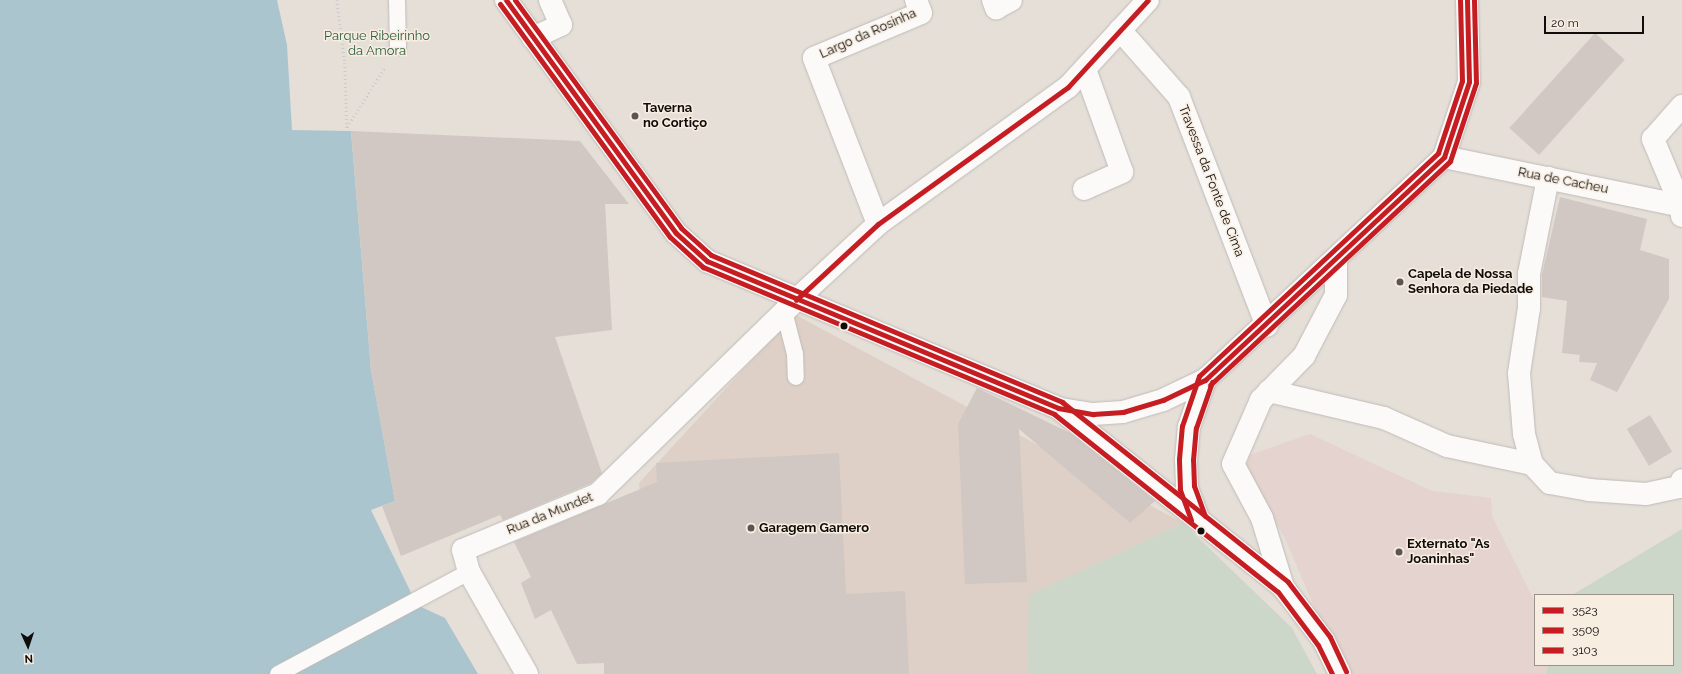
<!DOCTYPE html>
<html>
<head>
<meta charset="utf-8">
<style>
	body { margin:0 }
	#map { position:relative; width:1682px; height:674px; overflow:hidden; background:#e5dfd8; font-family:Raleway,sans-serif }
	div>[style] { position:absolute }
	.industrial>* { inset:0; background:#ded0c7 }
	.education>* { inset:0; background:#e4d3ce }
	.green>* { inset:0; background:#ccd7ca }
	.water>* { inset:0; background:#abc5ce }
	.building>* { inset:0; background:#d1c7c3; transform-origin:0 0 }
	.path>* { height:2.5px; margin-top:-1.25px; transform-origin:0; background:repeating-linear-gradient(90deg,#cdcbca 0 1px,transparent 0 4px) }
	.roads { filter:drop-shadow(0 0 1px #bfbbb6) drop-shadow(0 0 1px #bfbbb6) }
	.service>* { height:16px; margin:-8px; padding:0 8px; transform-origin:8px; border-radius:8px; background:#fbfaf9 }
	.pedestrian>* { height:22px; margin:-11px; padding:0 11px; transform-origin:11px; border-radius:11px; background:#fbfaf9 }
	.minor>* { height:22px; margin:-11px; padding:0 11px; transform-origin:11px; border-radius:11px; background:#fbfaf9 }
	.tertiary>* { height:22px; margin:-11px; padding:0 11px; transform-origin:11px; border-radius:11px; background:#fbfaf9 }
	.bus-1>* { height:5px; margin:-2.5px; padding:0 2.5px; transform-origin:2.5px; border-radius:2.5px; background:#c61d23 }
	.bus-2>* { height:5px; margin:-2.5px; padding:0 2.5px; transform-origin:2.5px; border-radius:2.5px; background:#c61d23 }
	.bus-3>* { height:5px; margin:-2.5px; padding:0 2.5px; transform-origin:2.5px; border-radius:2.5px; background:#c61d23 }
	.dots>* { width:11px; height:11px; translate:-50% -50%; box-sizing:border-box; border:2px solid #f7ede1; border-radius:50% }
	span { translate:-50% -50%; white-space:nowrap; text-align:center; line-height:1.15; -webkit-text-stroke:3px #f7ede1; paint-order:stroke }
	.street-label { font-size:13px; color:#100c09 }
	.park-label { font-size:13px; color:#2b5f3e }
	.poi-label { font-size:13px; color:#100c09; font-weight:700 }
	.left { translate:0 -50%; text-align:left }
	.legend { position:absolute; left:1534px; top:594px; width:140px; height:72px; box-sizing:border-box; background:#f7ede1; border:1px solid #9b938b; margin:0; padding:5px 7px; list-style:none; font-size:12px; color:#100c09 }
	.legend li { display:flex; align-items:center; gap:8px; height:20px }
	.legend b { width:20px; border:1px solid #9b938b }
	.north { position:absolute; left:8px; top:626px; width:40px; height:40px; -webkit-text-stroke:3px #f7ede1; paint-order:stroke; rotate:177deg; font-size:11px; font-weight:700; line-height:16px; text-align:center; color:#100c09 }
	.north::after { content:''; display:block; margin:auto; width:14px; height:18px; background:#100c09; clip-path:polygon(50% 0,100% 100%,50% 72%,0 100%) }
	.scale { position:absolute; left:1544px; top:16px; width:100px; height:18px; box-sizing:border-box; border:2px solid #100c09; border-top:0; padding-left:5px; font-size:12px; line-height:14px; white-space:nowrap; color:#100c09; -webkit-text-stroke:3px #f7ede1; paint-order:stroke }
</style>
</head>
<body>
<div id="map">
	<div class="industrial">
		<i style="clip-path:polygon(794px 314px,1183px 523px,1030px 595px,1027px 674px,655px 674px,639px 483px)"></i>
	</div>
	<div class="education">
		<i style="clip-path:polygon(1310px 434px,1432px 491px,1491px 498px,1492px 516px,1535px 602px,1535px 665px,1548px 665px,1546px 674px,1351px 674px,1315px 609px,1285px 538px,1244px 472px,1250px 455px)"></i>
	</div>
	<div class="green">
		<i style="clip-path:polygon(1183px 523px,1292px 628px,1317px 674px,1027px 674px,1029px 595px)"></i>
		<i style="clip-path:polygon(1682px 529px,1682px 674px,1546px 674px,1548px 665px,1673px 665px,1673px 595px,1572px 595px)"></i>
	</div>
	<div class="water">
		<i style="clip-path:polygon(0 0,277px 0,287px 45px,292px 130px,351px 131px,371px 370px,395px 501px,371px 510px,417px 605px,445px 618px,478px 674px,0 674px)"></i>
	</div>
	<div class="building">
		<i style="left:1595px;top:33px;width:40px;height:128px;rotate:42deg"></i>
		<i style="clip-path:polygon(351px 131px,580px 141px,629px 204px,605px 204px,612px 330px,555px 337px,602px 473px,591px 483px,503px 520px,500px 515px,401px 556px,382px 506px,395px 501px,371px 370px)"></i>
		<i style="clip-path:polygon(1560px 197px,1647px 219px,1640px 250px,1669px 259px,1669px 299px,1617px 392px,1590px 380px,1597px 363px,1579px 362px,1580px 355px,1562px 353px,1567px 301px,1542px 297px,1542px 275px)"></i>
		<i style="clip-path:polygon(977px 388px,1070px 433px,1155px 501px,1130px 523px,1019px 429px,1027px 582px,965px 584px,958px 424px)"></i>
		<i style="left:1650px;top:415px;width:43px;height:27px;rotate:59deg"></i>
		<i style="clip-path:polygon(839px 453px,846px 594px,905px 591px,909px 674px,604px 674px,604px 663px,577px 664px,551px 610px,535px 619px,521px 583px,531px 577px,514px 542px,657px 482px,656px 463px)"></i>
	</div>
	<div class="path">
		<i style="left:337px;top:0;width:64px;rotate:82.8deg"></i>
		<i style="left:345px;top:63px;width:65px;rotate:88.2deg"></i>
		<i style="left:347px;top:127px;width:71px;rotate:-57.7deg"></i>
	</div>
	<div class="roads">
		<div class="service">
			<i style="left:397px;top:0;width:47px;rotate:88.8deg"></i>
			<i style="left:784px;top:311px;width:44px;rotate:75.7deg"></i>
			<i style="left:795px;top:354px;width:23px;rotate:88deg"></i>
			<i style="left:278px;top:674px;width:217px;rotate:-28.1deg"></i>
		</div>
		<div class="pedestrian">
			<i style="left:993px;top:0;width:9px;rotate:69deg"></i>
			<i style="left:996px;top:8px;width:17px;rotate:-28deg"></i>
			<i style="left:1120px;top:30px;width:89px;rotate:48.6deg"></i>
			<i style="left:1179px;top:97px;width:245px;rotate:69deg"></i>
			<i style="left:1084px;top:189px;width:42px;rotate:-24.1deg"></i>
			<i style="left:1122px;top:172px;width:109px;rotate:-109.8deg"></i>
			<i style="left:1269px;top:391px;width:118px;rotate:13.2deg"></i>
			<i style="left:1384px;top:418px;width:69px;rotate:24deg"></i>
			<i style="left:1447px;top:446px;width:87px;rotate:12deg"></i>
			<i style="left:1532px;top:464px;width:31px;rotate:-105deg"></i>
			<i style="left:1524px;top:434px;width:61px;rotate:-94.7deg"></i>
			<i style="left:1283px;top:587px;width:72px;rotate:-106.9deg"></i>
			<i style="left:1262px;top:518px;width:61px;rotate:-118.2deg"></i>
			<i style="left:1233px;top:464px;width:70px;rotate:-66.4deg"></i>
			<i style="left:1261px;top:400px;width:62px;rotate:-45.7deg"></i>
			<i style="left:1304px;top:356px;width:69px;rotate:-62.3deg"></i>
			<i style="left:1336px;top:295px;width:35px;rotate:-90deg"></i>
		</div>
		<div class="minor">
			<i style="left:533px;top:38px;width:31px;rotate:-25deg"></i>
			<i style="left:561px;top:25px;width:27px;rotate:-114deg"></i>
			<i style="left:1444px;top:157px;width:243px;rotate:11.6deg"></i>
			<i style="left:1682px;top:216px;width:10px;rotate:-96deg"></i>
			<i style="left:1681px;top:206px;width:73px;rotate:-112.7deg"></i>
			<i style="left:1653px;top:139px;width:44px;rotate:-48.7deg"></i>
			<i style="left:878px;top:224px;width:178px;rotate:-111.1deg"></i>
			<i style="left:814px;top:58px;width:116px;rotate:-22.8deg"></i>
			<i style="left:921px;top:13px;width:14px;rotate:-111deg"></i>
			<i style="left:1519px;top:373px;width:66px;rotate:-81.3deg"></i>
			<i style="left:1529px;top:308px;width:34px;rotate:-90deg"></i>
			<i style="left:1529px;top:274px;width:98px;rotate:-78.8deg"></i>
			<i style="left:1532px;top:464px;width:26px;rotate:47deg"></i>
			<i style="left:1550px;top:483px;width:40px;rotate:10deg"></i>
			<i style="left:1589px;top:490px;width:57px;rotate:4deg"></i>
			<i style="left:1646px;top:494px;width:35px;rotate:-12deg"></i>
			<i style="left:1680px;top:487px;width:7px;rotate:-74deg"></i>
			<i style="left:527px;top:674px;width:117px;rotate:-119.6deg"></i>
			<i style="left:469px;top:572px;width:23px;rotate:-105deg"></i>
			<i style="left:463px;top:550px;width:146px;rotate:-22.5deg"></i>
			<i style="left:598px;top:494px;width:277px;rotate:-44.4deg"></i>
		</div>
		<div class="tertiary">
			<i style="left:506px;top:0;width:288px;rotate:53.9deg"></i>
			<i style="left:676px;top:233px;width:42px;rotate:42.1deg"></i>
			<i style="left:707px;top:261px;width:381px;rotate:22.7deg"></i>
			<i style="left:1058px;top:408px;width:288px;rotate:38.5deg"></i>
			<i style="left:1283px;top:587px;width:68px;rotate:52.8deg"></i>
			<i style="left:1324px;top:641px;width:37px;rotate:64deg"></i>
			<i style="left:796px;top:300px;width:112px;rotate:-42.8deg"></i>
			<i style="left:878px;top:224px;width:234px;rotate:-35.8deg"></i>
			<i style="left:1068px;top:87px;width:118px;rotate:-47.4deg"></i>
			<i style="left:1061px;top:409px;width:32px;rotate:9deg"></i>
			<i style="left:1093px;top:414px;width:30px;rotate:-4deg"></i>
			<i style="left:1123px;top:412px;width:42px;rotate:-16.7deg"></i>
			<i style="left:1163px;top:400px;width:47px;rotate:-25.5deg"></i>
			<i style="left:1205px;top:380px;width:327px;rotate:-43deg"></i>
			<i style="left:1444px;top:157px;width:79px;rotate:-71.6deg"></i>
			<i style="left:1469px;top:82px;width:82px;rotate:-91.4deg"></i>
			<i style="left:1198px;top:518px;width:33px;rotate:-110deg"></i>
			<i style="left:1187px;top:487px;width:27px;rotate:-92deg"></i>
			<i style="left:1186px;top:460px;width:33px;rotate:-85deg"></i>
			<i style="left:1189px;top:427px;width:50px;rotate:-71.2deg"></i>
		</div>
	</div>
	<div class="bus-1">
		<i style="left:506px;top:0;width:288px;rotate:53.9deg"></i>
		<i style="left:676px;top:233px;width:42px;rotate:42.1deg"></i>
		<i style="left:707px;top:261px;width:381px;rotate:22.7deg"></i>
		<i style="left:1058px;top:408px;width:36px;rotate:10deg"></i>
		<i style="left:1093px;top:414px;width:30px;rotate:-4deg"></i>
		<i style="left:1123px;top:412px;width:42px;rotate:-16.7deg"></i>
		<i style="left:1163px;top:400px;width:47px;rotate:-25.5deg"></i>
		<i style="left:1205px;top:380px;width:327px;rotate:-43deg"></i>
		<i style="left:1444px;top:157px;width:79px;rotate:-71.6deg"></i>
		<i style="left:1469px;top:82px;width:82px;rotate:-91.4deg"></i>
		<i style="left:796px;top:300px;width:112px;rotate:-42.8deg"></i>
		<i style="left:878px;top:224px;width:234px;rotate:-35.8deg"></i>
		<i style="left:1068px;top:87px;width:118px;rotate:-47.4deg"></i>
	</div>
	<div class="bus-2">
		<i style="left:500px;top:4px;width:288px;rotate:53.9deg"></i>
		<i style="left:670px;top:237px;width:45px;rotate:42.3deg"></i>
		<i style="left:703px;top:267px;width:381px;rotate:22.7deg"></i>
		<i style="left:1054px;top:414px;width:286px;rotate:38.5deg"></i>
		<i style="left:1278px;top:592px;width:66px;rotate:53deg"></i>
		<i style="left:1318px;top:645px;width:32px;rotate:64deg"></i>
		<i style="left:1210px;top:385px;width:328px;rotate:-43deg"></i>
		<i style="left:1450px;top:161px;width:82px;rotate:-71.6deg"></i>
		<i style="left:1476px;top:83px;width:83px;rotate:-91.4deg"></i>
		<i style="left:1205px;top:516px;width:32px;rotate:-110deg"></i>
		<i style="left:1194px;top:486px;width:26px;rotate:-92deg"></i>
		<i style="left:1193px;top:460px;width:32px;rotate:-85deg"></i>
		<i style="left:1196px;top:428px;width:49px;rotate:-70.8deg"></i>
	</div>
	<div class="bus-3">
		<i style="left:515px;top:0;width:282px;rotate:53.9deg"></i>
		<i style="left:681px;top:228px;width:40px;rotate:42deg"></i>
		<i style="left:711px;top:255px;width:381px;rotate:22.7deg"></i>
		<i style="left:1062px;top:402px;width:289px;rotate:38.5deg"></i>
		<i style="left:1288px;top:582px;width:69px;rotate:52.6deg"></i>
		<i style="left:1330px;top:637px;width:38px;rotate:65deg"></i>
		<i style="left:1191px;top:520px;width:33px;rotate:-110deg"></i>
		<i style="left:1180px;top:489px;width:30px;rotate:-92deg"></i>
		<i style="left:1179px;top:459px;width:33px;rotate:-85deg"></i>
		<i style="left:1182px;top:426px;width:53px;rotate:-71.2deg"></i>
		<i style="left:1199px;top:376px;width:327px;rotate:-43deg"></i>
		<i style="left:1438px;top:153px;width:76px;rotate:-71.6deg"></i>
		<i style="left:1462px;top:81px;width:81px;rotate:-91.4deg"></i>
	</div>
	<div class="dots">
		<i style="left:635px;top:116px;background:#5b5651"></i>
		<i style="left:1400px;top:282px;background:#5b5651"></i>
		<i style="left:844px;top:326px;background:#100c09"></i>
		<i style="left:751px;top:528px;background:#5b5651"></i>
		<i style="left:1201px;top:531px;background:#100c09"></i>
		<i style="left:1399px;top:552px;background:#5b5651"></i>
	</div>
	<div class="street-label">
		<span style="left:868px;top:34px;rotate:-24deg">Largo da Rosinha</span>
		<span style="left:1211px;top:181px;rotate:69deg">Travessa da Fonte de Cima</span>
		<span style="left:1563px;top:181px;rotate:11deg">Rua de Cacheu</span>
		<span style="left:550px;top:514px;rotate:-22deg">Rua da Mundet</span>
	</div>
	<div class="park-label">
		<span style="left:377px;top:44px">Parque Ribeirinho<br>da Amora</span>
	</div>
	<div class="poi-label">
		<span class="left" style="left:643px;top:116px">Taverna<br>no Cortiço</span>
		<span class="left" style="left:1408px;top:282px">Capela de Nossa<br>Senhora da Piedade</span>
		<span class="left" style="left:759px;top:528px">Garagem Gamero</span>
		<span class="left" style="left:1407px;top:552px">Externato "As<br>Joaninhas"</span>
	</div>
	<ul class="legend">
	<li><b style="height:5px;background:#c61d23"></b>3523</li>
	<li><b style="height:5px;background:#c61d23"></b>3509</li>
	<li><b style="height:5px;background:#c61d23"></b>3103</li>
	</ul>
	<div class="north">N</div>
	<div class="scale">20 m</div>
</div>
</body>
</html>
